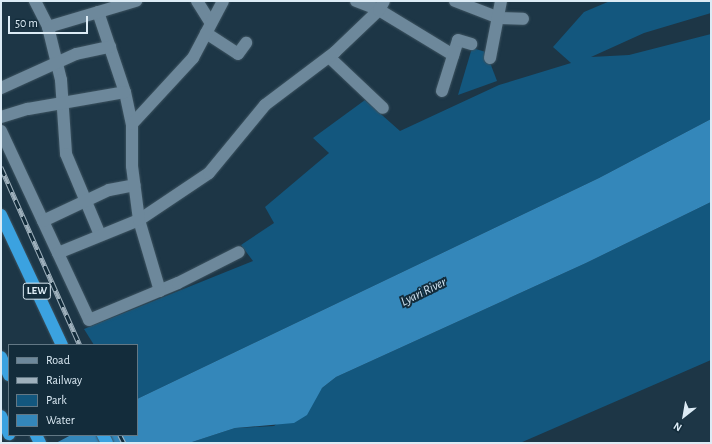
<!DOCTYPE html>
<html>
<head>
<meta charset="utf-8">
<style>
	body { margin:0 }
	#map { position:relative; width:712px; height:444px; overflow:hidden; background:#1d3646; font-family:"Alegreya Sans",sans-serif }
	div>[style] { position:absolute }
	.green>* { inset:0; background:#13577e }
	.water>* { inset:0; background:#3487ba }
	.roads { filter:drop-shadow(0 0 1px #3d5360) drop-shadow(0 0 1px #3d5360) }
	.minor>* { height:12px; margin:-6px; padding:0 6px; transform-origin:6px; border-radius:6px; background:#6d889b }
	.highway>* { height:12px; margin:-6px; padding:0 6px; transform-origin:6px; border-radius:6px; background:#3ba2e0 }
	.rail>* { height:4.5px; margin-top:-2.25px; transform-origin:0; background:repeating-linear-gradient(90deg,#132c3b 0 9px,#9eb0bc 0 18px); box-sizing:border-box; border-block:1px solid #9eb0bc }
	span { translate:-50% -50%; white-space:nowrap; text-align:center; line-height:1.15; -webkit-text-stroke:4px #132c3b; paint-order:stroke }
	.shield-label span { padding:1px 3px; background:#132c3b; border:1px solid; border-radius:3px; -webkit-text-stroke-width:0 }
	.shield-label { font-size:11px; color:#dcebf5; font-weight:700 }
	.water-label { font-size:13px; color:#d3e6f4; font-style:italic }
	.frame { position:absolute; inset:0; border:2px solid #dcebf5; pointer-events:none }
	.legend { position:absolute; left:8px; top:344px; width:130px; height:92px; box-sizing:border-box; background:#132c3b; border:1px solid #637885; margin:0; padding:5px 7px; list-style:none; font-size:12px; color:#dcebf5 }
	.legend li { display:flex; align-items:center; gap:8px; height:20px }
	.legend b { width:20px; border:1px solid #637885 }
	.north { position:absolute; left:664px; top:396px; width:40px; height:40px; -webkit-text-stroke:3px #132c3b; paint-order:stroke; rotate:211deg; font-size:11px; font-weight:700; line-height:16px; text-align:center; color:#dcebf5 }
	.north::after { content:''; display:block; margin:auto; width:14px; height:18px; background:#dcebf5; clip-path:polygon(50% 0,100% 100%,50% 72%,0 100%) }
	.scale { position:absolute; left:8px; top:16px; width:80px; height:18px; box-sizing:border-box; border:2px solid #dcebf5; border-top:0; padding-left:5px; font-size:12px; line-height:14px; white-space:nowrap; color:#dcebf5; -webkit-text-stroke:3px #132c3b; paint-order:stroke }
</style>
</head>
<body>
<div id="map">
	<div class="green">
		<i style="clip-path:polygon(610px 1px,711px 1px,711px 13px,644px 33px,591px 57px,629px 55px,711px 34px,711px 119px,599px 178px,137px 399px,137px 345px,94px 345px,84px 329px,253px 261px,241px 245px,274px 223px,265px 207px,329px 153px,313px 138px,365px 100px,400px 131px,499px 85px,571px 63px,553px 47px,584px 12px)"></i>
		<i style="clip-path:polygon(472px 48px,486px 52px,497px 81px,458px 95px)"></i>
		<i style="clip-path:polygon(711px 202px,711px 360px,520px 443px,189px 443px,235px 428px,274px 426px,336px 377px,586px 263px)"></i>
	</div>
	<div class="water">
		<i style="clip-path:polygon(711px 119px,711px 202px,586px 263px,336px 377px,322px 388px,307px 415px,294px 423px,235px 428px,189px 443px,56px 443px,71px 435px,137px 435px,137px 399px,599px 178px)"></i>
	</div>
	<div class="roads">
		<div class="minor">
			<i style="left:35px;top:1px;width:29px;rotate:63deg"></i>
			<i style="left:48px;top:27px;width:55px;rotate:76.2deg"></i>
			<i style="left:61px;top:80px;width:74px;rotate:86.1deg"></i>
			<i style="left:66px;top:154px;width:88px;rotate:67.2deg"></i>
			<i style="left:197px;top:1px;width:26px;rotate:58deg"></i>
			<i style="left:356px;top:1px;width:25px;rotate:21deg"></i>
			<i style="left:379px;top:10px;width:87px;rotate:31.3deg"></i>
			<i style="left:455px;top:1px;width:47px;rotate:21.1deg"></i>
			<i style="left:499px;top:18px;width:24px;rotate:2deg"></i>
			<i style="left:98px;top:12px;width:84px;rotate:71.4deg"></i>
			<i style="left:125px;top:92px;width:33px;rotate:78deg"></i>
			<i style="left:48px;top:27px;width:92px;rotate:-16.5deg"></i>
			<i style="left:206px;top:33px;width:38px;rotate:33deg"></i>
			<i style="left:238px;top:54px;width:14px;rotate:-54deg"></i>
			<i style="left:329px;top:57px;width:74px;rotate:43.4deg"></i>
			<i style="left:490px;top:58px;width:58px;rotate:-79.1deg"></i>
			<i style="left:1px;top:88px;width:82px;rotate:-24.4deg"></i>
			<i style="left:76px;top:54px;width:35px;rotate:-12deg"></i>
			<i style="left:442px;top:91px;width:53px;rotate:-72.6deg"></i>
			<i style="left:458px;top:40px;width:14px;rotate:17deg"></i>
			<i style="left:1px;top:117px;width:28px;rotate:-17deg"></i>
			<i style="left:28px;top:109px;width:98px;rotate:-9.9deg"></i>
			<i style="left:1px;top:131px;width:208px;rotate:65deg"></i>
			<i style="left:89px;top:320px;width:96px;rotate:-22.6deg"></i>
			<i style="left:178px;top:283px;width:68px;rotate:-26.9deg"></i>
			<i style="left:43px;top:221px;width:73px;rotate:-25.2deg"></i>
			<i style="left:109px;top:190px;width:26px;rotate:-11deg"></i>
			<i style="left:58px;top:253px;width:87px;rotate:-22.2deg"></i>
			<i style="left:139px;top:220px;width:84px;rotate:-33.9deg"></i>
			<i style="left:209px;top:173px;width:88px;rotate:-50.5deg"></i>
			<i style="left:265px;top:105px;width:88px;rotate:-37.1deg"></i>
			<i style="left:335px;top:52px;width:61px;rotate:-43.7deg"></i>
			<i style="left:379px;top:10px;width:10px;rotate:-61deg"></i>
			<i style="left:160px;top:291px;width:74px;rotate:-106.5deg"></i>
			<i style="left:139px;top:220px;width:54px;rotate:-97.4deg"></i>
			<i style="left:132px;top:166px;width:42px;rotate:-90deg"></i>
			<i style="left:132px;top:124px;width:90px;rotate:-47.3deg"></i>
			<i style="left:193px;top:58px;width:64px;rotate:-62.2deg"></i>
		</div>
		<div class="highway">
			<i style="left:1px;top:215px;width:144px;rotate:64.9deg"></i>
			<i style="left:1px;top:357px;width:20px;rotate:66deg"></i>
			<i style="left:1px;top:416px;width:20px;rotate:66deg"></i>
			<i style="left:36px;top:435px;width:9px;rotate:63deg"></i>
			<i style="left:103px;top:435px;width:9px;rotate:63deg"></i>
		</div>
	</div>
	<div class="rail">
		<i style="left:1px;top:167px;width:195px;rotate:66.1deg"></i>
		<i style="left:120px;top:435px;width:9px;rotate:63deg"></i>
	</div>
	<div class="shield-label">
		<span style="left:37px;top:291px">LEW</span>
	</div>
	<div class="water-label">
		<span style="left:424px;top:293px;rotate:-26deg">Lyari River</span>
	</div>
	<div class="frame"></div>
	<ul class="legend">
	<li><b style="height:5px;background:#6d889b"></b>Road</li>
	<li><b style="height:5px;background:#9eb0bc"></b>Railway</li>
	<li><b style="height:11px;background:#13577e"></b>Park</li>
	<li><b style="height:11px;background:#3487ba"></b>Water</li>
	</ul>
	<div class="north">N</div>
	<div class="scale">50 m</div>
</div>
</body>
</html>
